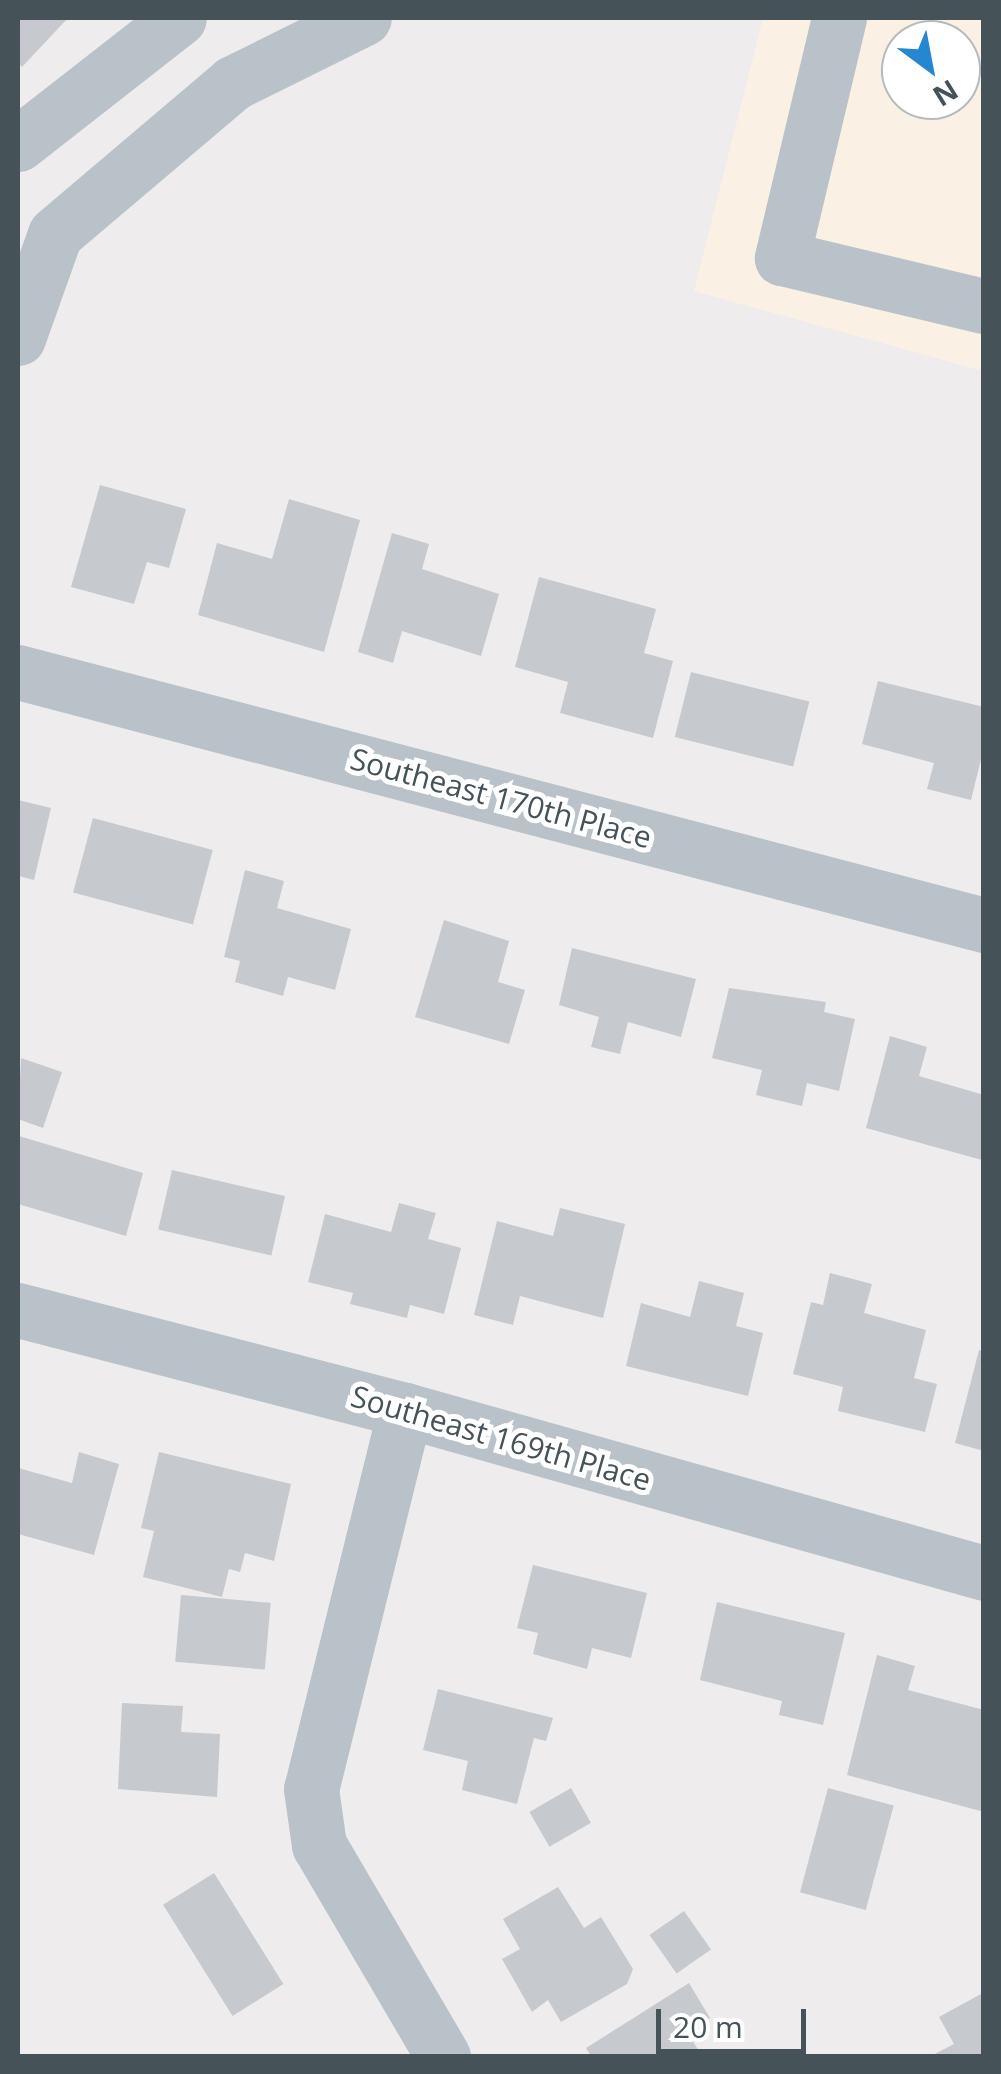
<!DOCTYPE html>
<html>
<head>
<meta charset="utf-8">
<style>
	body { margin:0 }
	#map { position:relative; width:1001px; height:2074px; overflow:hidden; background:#eeecec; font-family:"Open Sans",sans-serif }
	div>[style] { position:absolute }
	.commercial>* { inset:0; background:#faf1e4 }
	.building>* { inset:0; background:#c6cace; transform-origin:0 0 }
	.minor>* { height:55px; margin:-27.5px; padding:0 27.5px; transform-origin:27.5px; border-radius:27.5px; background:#b8c2c8 }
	span { translate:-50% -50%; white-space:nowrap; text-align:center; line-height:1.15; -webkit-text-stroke:10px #fff; paint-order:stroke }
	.street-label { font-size:30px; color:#455258 }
	.frame { position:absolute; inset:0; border:20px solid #455258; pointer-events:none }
	.north { position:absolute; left:881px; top:20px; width:100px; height:100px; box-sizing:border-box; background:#fff; border:2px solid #b5babc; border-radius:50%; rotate:148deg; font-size:28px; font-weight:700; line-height:40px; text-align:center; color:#455258 }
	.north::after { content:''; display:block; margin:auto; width:35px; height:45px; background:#2487d0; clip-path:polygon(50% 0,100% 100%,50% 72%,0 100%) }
	.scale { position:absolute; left:656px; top:2009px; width:150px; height:45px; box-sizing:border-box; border:5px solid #455258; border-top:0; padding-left:12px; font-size:30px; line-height:35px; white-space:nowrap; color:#455258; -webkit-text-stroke:8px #fff; paint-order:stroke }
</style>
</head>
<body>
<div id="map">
	<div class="commercial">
		<i style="clip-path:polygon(evenodd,763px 18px,983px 18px,983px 371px,694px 291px,763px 18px,901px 40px,961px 40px,961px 100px,901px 100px,901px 40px)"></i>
	</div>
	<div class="building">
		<i style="clip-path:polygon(18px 18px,68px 18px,22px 67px,18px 63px)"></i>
		<i style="clip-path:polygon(100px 485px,186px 509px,169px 568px,147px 562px,134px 604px,71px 587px)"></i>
		<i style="clip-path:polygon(289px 499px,360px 520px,324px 652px,198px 615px,217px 543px,272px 559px)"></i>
		<i style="clip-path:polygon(392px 533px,429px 544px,422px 569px,499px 594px,481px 656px,402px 631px,393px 663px,358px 652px)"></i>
		<i style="clip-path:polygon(539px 577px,656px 609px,644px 653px,673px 661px,653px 738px,560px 713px,568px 682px,515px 667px)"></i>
		<i style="left:691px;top:672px;width:122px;height:67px;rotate:14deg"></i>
		<i style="clip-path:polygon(878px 681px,984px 707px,984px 747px,971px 800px,927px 789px,934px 763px,862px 744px)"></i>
		<i style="clip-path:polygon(18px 800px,51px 808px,34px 880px,18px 876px)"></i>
		<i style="left:93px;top:818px;width:124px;height:77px;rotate:15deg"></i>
		<i style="clip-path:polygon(245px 870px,284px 881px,277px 908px,351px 929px,335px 990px,288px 977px,283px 996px,235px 982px,240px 961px,224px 957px)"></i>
		<i style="clip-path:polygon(444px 920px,509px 941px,498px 982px,525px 990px,509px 1044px,415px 1017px)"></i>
		<i style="clip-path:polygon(572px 948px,696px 979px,681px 1037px,628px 1022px,620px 1054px,591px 1047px,599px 1017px,559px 1005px)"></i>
		<i style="clip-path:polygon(729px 988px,826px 1002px,824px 1012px,855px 1019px,839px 1091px,807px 1083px,802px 1106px,756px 1095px,762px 1070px,712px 1058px)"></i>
		<i style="clip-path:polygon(890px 1036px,927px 1047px,919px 1076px,984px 1095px,982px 1160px,866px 1128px)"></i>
		<i style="clip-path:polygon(21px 1058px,62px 1072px,43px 1128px,18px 1119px)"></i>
		<i style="clip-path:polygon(19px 1136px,143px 1173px,126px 1236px,18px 1204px)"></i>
		<i style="left:172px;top:1170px;width:116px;height:61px;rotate:13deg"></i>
		<i style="clip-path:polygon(399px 1203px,436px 1213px,428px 1239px,461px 1248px,444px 1314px,410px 1305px,407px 1318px,350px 1304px,353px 1293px,308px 1282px,325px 1214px,391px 1232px)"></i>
		<i style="clip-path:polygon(560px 1208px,625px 1224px,603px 1318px,520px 1296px,513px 1325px,474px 1315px,497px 1221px,553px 1236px)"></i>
		<i style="clip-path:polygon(830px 1273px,872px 1284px,864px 1313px,926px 1330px,914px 1378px,937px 1384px,925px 1432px,838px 1411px,843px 1387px,793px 1374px,811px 1302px,823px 1305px)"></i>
		<i style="clip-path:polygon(699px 1281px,744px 1293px,736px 1326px,763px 1333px,748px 1396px,626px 1366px,641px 1303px,690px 1317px)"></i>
		<i style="clip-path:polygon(979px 1350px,984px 1352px,984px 1451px,955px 1443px)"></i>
		<i style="clip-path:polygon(79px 1452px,119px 1464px,94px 1555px,18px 1534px,18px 1468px,72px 1483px)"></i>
		<i style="clip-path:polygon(159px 1452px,291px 1484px,274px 1561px,245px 1553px,240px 1572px,229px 1569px,222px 1597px,143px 1577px,154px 1531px,141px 1528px)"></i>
		<i style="clip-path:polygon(533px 1565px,647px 1593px,631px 1658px,592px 1648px,587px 1669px,533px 1654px,538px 1633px,517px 1628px)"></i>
		<i style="left:181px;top:1595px;width:90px;height:67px;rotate:5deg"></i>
		<i style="clip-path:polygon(717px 1602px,845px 1633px,823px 1725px,779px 1715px,782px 1701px,700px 1680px)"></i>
		<i style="clip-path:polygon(877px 1655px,915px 1666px,908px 1690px,984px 1710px,984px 1812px,847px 1775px)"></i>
		<i style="clip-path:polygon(438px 1689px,553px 1718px,546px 1741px,534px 1738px,517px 1804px,462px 1790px,468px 1761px,423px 1750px)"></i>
		<i style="clip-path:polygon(122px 1703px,183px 1706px,181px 1732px,220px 1734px,217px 1797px,118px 1789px)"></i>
		<i style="left:571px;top:1788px;width:40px;height:48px;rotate:60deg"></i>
		<i style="left:828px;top:1788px;width:68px;height:108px;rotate:15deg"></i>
		<i style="left:214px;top:1873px;width:131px;height:60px;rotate:58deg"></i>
		<i style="clip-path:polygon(558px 1887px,584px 1928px,601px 1917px,633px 1969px,627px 1984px,561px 2022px,548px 2000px,532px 2012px,502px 1959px,520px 1949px,503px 1919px)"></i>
		<i style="left:684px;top:1911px;width:47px;height:42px;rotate:55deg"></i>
		<i style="clip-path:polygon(689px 1983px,710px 2018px,687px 2032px,702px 2056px,591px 2056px,586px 2048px)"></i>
		<i style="clip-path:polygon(981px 1994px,984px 2056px,931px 2056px,954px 2044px,939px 2017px)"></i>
	</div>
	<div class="minor">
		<i style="left:839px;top:18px;width:247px;rotate:103.4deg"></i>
		<i style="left:782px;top:258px;width:208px;rotate:13.4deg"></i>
		<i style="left:18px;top:144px;width:204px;rotate:-38deg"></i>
		<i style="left:18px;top:338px;width:110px;rotate:-70.4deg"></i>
		<i style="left:55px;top:234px;width:233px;rotate:-40.3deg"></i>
		<i style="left:233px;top:83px;width:146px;rotate:-26.4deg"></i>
		<i style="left:18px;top:672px;width:999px;rotate:14.68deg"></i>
		<i style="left:18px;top:1310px;width:400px;rotate:14.5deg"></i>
		<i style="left:405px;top:1410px;width:602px;rotate:15.72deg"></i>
		<i style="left:405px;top:1410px;width:390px;rotate:103.9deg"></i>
		<i style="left:311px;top:1789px;width:57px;rotate:81.9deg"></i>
		<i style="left:319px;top:1845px;width:245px;rotate:59.6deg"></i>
	</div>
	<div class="street-label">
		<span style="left:501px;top:798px;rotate:15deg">Southeast 170th Place</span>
		<span style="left:501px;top:1438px;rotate:16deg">Southeast 169th Place</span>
	</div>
	<div class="frame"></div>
	<div class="north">N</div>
	<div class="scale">20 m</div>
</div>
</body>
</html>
